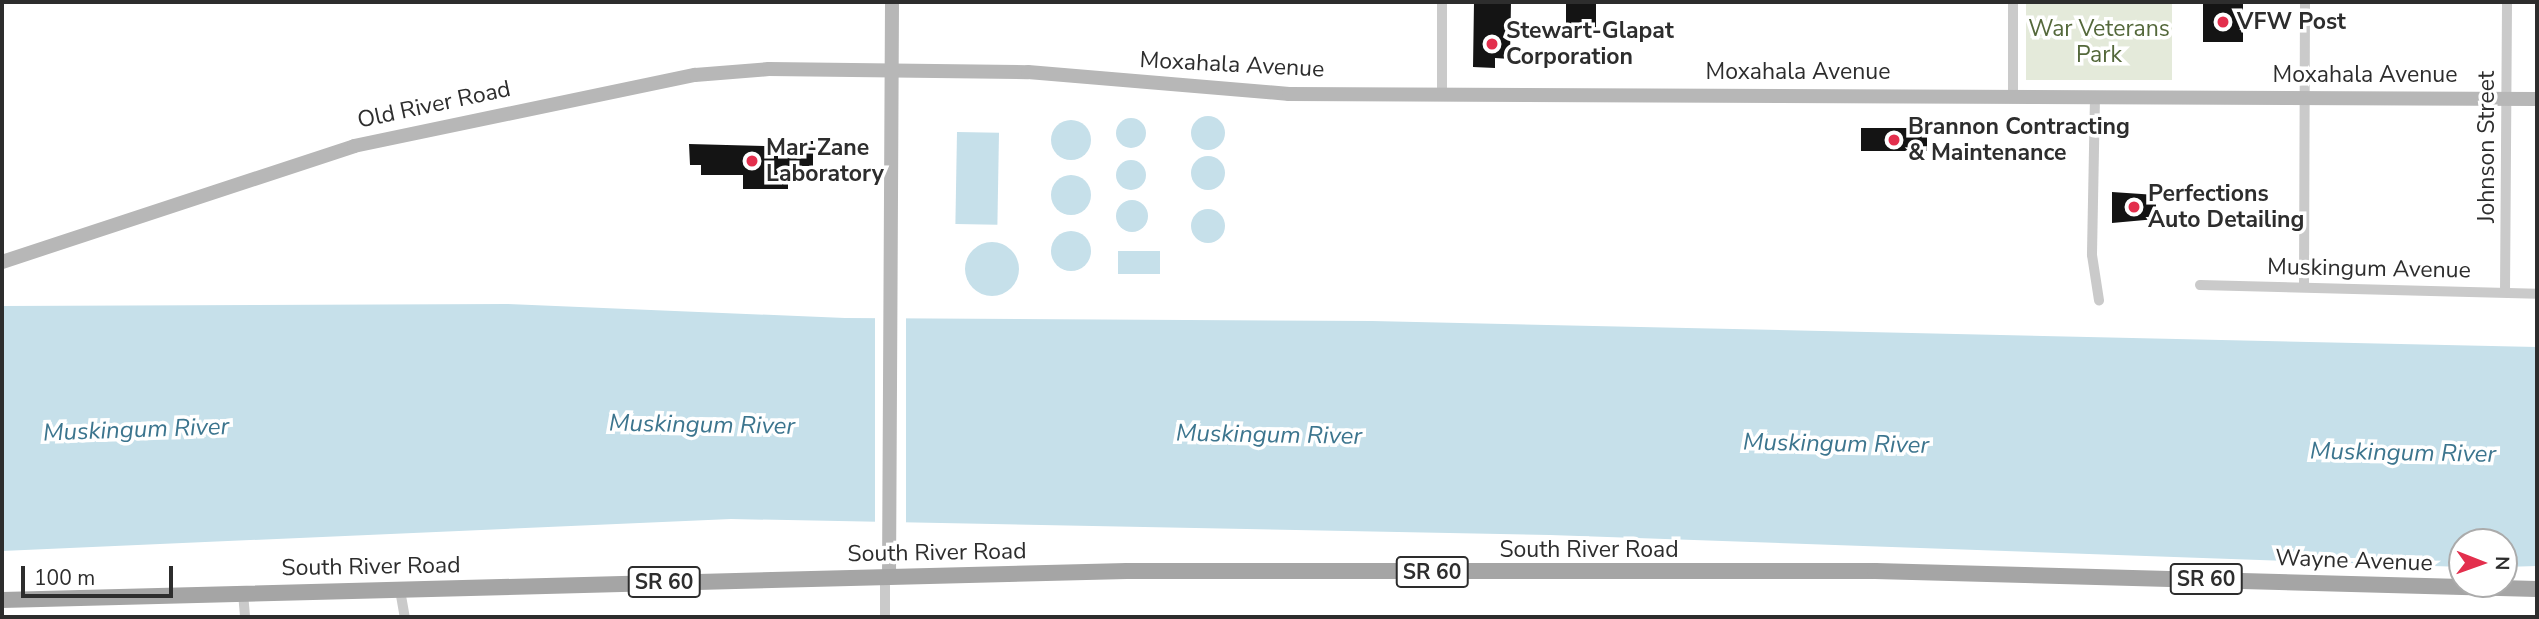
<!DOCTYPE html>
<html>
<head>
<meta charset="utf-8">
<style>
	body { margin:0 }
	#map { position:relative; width:2539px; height:619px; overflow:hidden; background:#fff; font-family:"Nunito Sans",sans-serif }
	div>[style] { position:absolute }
	.green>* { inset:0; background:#e4eada; transform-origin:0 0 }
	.water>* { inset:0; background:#c6e0ea; transform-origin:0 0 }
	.round { border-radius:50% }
	.pier>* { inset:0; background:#fff; transform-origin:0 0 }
	.building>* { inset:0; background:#141414; transform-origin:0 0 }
	.street>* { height:10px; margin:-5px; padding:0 5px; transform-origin:5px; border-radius:5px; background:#cacaca }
	.secondary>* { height:14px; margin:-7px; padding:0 7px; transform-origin:7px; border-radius:7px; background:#b7b7b7 }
	.primary>* { height:16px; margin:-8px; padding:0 8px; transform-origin:8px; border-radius:8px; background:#a5a5a5 }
	.dots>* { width:19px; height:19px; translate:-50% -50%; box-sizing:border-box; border:4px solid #fff; border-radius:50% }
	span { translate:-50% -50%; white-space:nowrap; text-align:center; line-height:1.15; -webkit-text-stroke:7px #fff; paint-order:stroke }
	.shield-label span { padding:2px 5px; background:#fff; border:2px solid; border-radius:5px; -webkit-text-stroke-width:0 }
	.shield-label { font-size:21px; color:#2d2d2d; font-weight:700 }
	.poi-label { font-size:23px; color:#2d2d2d; font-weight:700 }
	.left { translate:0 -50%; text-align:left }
	.park-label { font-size:23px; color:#54683b }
	.street-label { font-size:23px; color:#2d2d2d }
	.water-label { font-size:24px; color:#3c758e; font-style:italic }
	.frame { position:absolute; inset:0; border:4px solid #2d2d2d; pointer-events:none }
	.north { position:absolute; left:2448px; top:528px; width:70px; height:70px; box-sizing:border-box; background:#fff; border:2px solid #ababab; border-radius:50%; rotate:91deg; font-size:19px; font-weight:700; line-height:28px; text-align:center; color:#2d2d2d }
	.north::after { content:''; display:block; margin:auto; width:24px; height:32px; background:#e32f4d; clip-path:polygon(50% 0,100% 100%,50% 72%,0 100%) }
	.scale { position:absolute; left:21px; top:566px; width:152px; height:32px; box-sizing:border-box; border:4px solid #2d2d2d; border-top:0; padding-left:9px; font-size:21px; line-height:24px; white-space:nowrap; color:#2d2d2d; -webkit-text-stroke:5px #fff; paint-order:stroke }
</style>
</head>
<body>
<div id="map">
	<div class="green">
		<i style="left:2026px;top:2px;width:146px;height:78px"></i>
	</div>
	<div class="water">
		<i class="round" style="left:1191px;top:116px;width:34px;height:34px"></i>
		<i class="round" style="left:1116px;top:118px;width:30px;height:30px"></i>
		<i class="round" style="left:1051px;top:120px;width:40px;height:40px"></i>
		<i style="left:957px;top:132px;width:42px;height:92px;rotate:1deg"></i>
		<i class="round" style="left:1191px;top:156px;width:34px;height:34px"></i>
		<i class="round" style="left:1116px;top:160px;width:30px;height:30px"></i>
		<i class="round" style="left:1051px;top:175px;width:40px;height:40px"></i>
		<i class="round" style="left:1116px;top:200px;width:32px;height:32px"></i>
		<i class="round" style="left:1191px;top:209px;width:34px;height:34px"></i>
		<i class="round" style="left:1051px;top:231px;width:40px;height:40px"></i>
		<i class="round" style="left:965px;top:242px;width:54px;height:54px"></i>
		<i style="left:1118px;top:251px;width:42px;height:23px"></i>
		<i style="clip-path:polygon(507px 304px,845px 318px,1372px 321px,2537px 347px,2537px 566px,2504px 567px,2504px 542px,2462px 542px,2462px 567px,1550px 535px,731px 519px,2px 551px,2px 306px)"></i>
	</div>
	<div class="pier">
		<i style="left:875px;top:315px;width:31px;height:210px"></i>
	</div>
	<div class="building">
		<i style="clip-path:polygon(1474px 2px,1511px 2px,1510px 59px,1495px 58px,1495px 68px,1473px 67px)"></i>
		<i style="left:1566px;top:2px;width:30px;height:28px"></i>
		<i style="left:2203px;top:2px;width:40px;height:40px"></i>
		<i style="left:1861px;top:128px;width:66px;height:23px"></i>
		<i style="clip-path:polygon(766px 141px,813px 141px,813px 166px,788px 166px,788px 189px,743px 189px,743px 175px,701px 175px,701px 165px,690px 165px,689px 144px,766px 146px)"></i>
		<i style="clip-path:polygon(2112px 192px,2156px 195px,2156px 219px,2112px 223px)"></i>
	</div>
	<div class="street">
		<i style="left:1442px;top:94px;width:92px;rotate:-90deg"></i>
		<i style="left:2013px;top:96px;width:94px;rotate:-90deg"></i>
		<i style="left:2095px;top:97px;width:158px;rotate:91.1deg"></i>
		<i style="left:2092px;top:255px;width:46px;rotate:81.2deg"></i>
		<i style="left:2200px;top:285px;width:337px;rotate:1.5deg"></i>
		<i style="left:2304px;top:287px;width:285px;rotate:-89.8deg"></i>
		<i style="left:2505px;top:292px;width:290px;rotate:-89.6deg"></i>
		<i style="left:400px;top:590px;width:27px;rotate:80deg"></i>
		<i style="left:243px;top:593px;width:24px;rotate:85deg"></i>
		<i style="left:885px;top:617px;width:40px;rotate:-90deg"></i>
	</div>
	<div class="secondary">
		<i style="left:2px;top:262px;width:371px;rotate:-18.2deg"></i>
		<i style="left:354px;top:146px;width:348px;rotate:-11.8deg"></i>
		<i style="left:695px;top:75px;width:74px;rotate:-4.6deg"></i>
		<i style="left:769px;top:69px;width:259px;rotate:0.7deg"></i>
		<i style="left:1028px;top:72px;width:262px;rotate:4.8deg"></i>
		<i style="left:1289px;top:94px;width:1248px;rotate:0.23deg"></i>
		<i style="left:889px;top:577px;width:575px;rotate:-89.7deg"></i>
	</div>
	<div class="primary">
		<i style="left:2px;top:600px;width:1125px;rotate:-1.48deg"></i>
		<i style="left:1127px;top:571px;width:748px"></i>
		<i style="left:1875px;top:571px;width:662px;rotate:1.56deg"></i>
	</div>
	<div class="dots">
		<i style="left:2223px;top:22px;background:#e32f4d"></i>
		<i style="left:1492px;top:44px;background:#e32f4d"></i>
		<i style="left:1894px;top:140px;background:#e32f4d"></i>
		<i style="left:752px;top:161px;background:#e32f4d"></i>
		<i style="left:2134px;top:207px;background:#e32f4d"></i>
	</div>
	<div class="shield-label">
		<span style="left:1432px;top:572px">SR 60</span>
		<span style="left:2206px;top:579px">SR 60</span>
		<span style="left:664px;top:582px">SR 60</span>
	</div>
	<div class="poi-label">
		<span class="left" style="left:2237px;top:22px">VFW Post</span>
		<span class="left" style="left:1506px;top:44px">Stewart-Glapat<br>Corporation</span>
		<span class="left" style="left:1908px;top:140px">Brannon Contracting<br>&amp; Maintenance</span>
		<span class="left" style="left:766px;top:161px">Mar-Zane<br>Laboratory</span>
		<span class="left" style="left:2148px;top:207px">Perfections<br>Auto Detailing</span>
	</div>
	<div class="park-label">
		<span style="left:2099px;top:42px">War Veterans<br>Park</span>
	</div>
	<div class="street-label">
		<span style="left:1232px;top:65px;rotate:3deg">Moxahala Avenue</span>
		<span style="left:1798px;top:72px">Moxahala Avenue</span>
		<span style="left:2365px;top:75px">Moxahala Avenue</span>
		<span style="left:434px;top:105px;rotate:-12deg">Old River Road</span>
		<span style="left:2487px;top:147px;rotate:-90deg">Johnson Street</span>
		<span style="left:2369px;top:269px;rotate:1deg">Muskingum Avenue</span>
		<span style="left:1589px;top:550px">South River Road</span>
		<span style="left:937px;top:553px;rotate:-1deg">South River Road</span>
		<span style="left:2354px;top:561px;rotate:2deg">Wayne Avenue</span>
		<span style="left:371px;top:567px;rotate:-1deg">South River Road</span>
	</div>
	<div class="water-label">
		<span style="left:702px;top:425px;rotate:1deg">Muskingum River</span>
		<span style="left:136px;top:430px;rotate:-2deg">Muskingum River</span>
		<span style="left:1269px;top:435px;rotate:1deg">Muskingum River</span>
		<span style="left:1836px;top:444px;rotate:1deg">Muskingum River</span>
		<span style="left:2403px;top:453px;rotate:1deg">Muskingum River</span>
	</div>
	<div class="frame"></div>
	<div class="north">N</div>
	<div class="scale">100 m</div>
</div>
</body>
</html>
